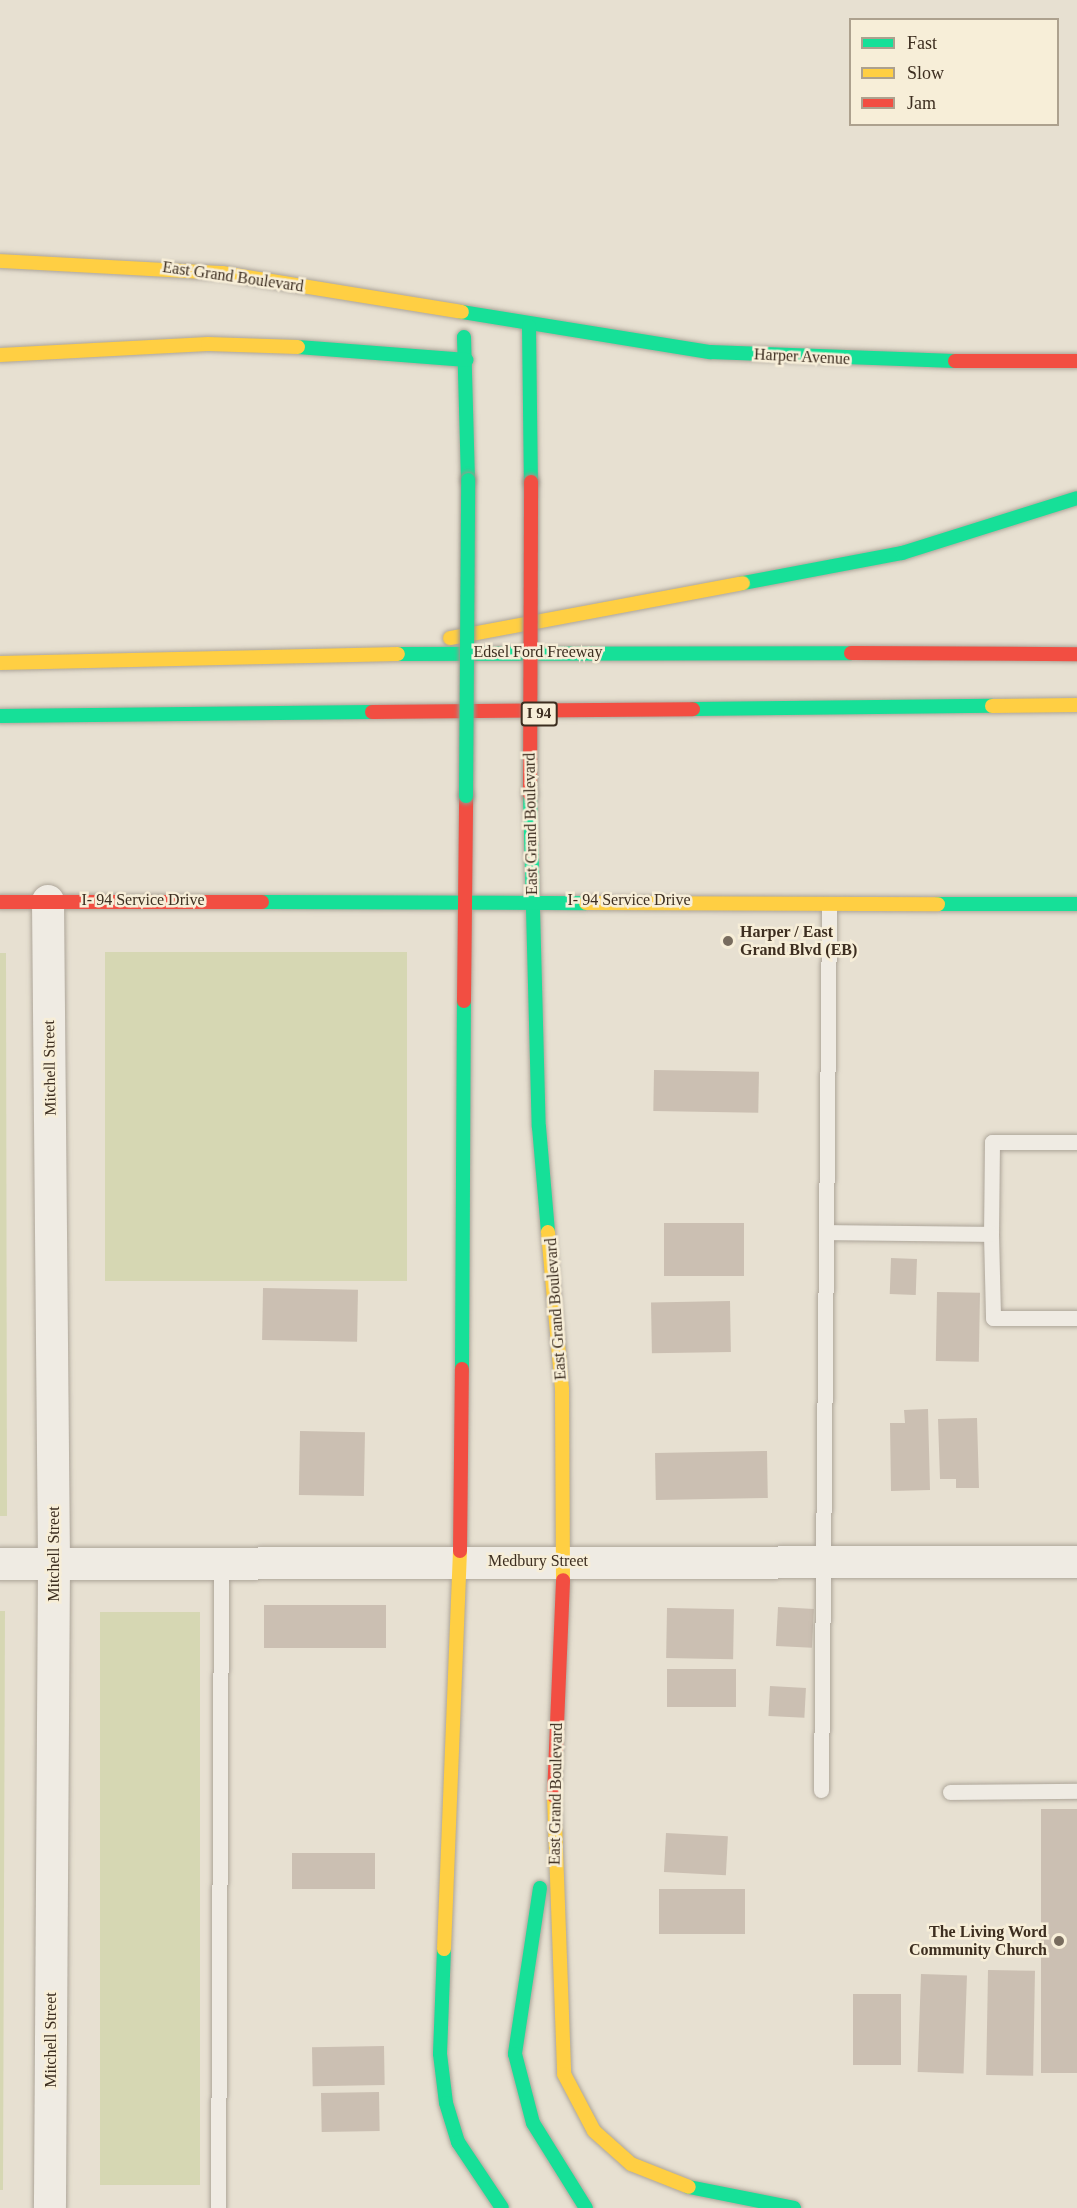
<!DOCTYPE html>
<html>
<head>
<meta charset="utf-8">
<style>
	body { margin:0 }
	#map { position:relative; width:1077px; height:2208px; overflow:hidden; background:#e7e0d1; font-family:Georgia,serif }
	div>[style] { position:absolute }
	.green>* { inset:0; background:#d6d7b3; transform-origin:0 0 }
	.building>* { inset:0; background:#cbbfb2; transform-origin:0 0 }
	.roads { filter:drop-shadow(0 0 2px #ada599) drop-shadow(0 0 2px #ada599) }
	.lane>* { height:15px; margin:-7.5px; padding:0 7.5px; transform-origin:7.5px; border-radius:7.5px; background:#efebe3 }
	.street>* { height:32px; margin:-16px; padding:0 16px; transform-origin:16px; border-radius:16px; background:#efebe3 }
	.fast>* { height:14px; margin:-7px; padding:0 7px; transform-origin:7px; border-radius:7px; background:#16e098 }
	.slow>* { height:14px; margin:-7px; padding:0 7px; transform-origin:7px; border-radius:7px; background:#ffcf43 }
	.jam>* { height:14px; margin:-7px; padding:0 7px; transform-origin:7px; border-radius:7px; background:#f24e42 }
	.bridges { filter:drop-shadow(0 0 2px #9c958a) drop-shadow(0 0 2px #9c958a) }
	.fast-bridge>* { height:14px; margin:-7px; padding:0 7px; transform-origin:7px; border-radius:7px; background:#16e098 }
	.jam-bridge>* { height:14px; margin:-7px; padding:0 7px; transform-origin:7px; border-radius:7px; background:#f24e42 }
	.dots>* { width:16px; height:16px; translate:-50% -50%; box-sizing:border-box; border:3px solid #f7eed8; border-radius:50% }
	span { translate:-50% -50%; white-space:nowrap; text-align:center; line-height:1.15; -webkit-text-stroke:5px #f7eed8; paint-order:stroke }
	.shield-label span { padding:2px 4px; background:#f7eed8; border:2px solid; border-radius:4px; -webkit-text-stroke-width:0 }
	.shield-label { font-size:15px; color:#3d2e20; font-weight:700 }
	.street-label { font-size:16px; color:#3d2e20 }
	.poi-label { font-size:16px; color:#3d2e20; font-weight:700 }
	.left { translate:0 -50%; text-align:left }
	.right { translate:-100% -50%; text-align:right }
	.legend { position:absolute; left:849px; top:18px; width:210px; height:108px; box-sizing:border-box; background:#f7eed8; border:2px solid #ada18e; margin:0; padding:8px 10px; list-style:none; font-size:18px; color:#3d2e20 }
	.legend li { display:flex; align-items:center; gap:12px; height:30px }
	.legend b { width:30px; border:2px solid #ada18e }
</style>
</head>
<body>
<div id="map">
	<div class="green">
		<i style="left:105px;top:952px;width:302px;height:329px"></i>
		<i style="clip-path:polygon(0 953px,6px 953px,7px 1516px,0 1516px)"></i>
		<i style="clip-path:polygon(0 1611px,5px 1611px,3px 2190px,0 2190px)"></i>
		<i style="left:100px;top:1612px;width:100px;height:573px"></i>
	</div>
	<div class="building">
		<i style="left:654px;top:1070px;width:105px;height:41px;rotate:1deg"></i>
		<i style="left:664px;top:1223px;width:80px;height:53px"></i>
		<i style="left:891px;top:1258px;width:26px;height:36px;rotate:2deg"></i>
		<i style="left:263px;top:1288px;width:95px;height:52px;rotate:1deg"></i>
		<i style="left:937px;top:1292px;width:43px;height:69px;rotate:1deg"></i>
		<i style="left:730px;top:1301px;width:51px;height:79px;rotate:89deg"></i>
		<i style="clip-path:polygon(928px 1409px,930px 1490px,891px 1491px,890px 1423px,905px 1423px,904px 1410px)"></i>
		<i style="clip-path:polygon(977px 1418px,979px 1488px,956px 1488px,956px 1479px,940px 1479px,938px 1419px)"></i>
		<i style="left:300px;top:1431px;width:65px;height:64px;rotate:1deg"></i>
		<i style="left:767px;top:1451px;width:47px;height:112px;rotate:89deg"></i>
		<i style="left:386px;top:1605px;width:43px;height:122px;rotate:90deg"></i>
		<i style="left:778px;top:1607px;width:36px;height:39px;rotate:3deg"></i>
		<i style="left:667px;top:1608px;width:67px;height:50px;rotate:1deg"></i>
		<i style="left:667px;top:1669px;width:69px;height:38px"></i>
		<i style="left:770px;top:1686px;width:36px;height:30px;rotate:3deg"></i>
		<i style="left:1041px;top:1809px;width:36px;height:264px"></i>
		<i style="left:666px;top:1833px;width:62px;height:39px;rotate:3deg"></i>
		<i style="left:292px;top:1853px;width:83px;height:36px"></i>
		<i style="left:659px;top:1889px;width:86px;height:45px"></i>
		<i style="left:988px;top:1970px;width:47px;height:105px;rotate:1deg"></i>
		<i style="left:921px;top:1974px;width:46px;height:98px;rotate:2deg"></i>
		<i style="left:853px;top:1994px;width:48px;height:71px"></i>
		<i style="left:384px;top:2046px;width:39px;height:72px;rotate:89deg"></i>
		<i style="left:379px;top:2092px;width:39px;height:58px;rotate:89deg"></i>
	</div>
	<div class="roads">
		<div class="lane">
			<i style="left:1077px;top:1142px;width:85px;rotate:180deg"></i>
			<i style="left:992px;top:1142px;width:92px;rotate:90.6deg"></i>
			<i style="left:991px;top:1234px;width:84px;rotate:88.6deg"></i>
			<i style="left:993px;top:1318px;width:84px"></i>
			<i style="left:826px;top:1232px;width:165px;rotate:0.7deg"></i>
			<i style="left:821px;top:1790px;width:884px;rotate:-89.48deg"></i>
			<i style="left:950px;top:1792px;width:127px;rotate:-0.5deg"></i>
			<i style="left:218px;top:2208px;width:644px;rotate:-89.73deg"></i>
		</div>
		<div class="street">
			<i style="left:48px;top:901px;width:663px;rotate:89.48deg"></i>
			<i style="left:54px;top:1564px;width:644px;rotate:90.36deg"></i>
			<i style="left:0;top:1564px;width:1077px;rotate:-0.11deg"></i>
		</div>
		<div class="fast">
			<i style="left:462px;top:312px;width:251px;rotate:9.2deg"></i>
			<i style="left:710px;top:352px;width:245px;rotate:2.1deg"></i>
			<i style="left:529px;top:326px;width:156px;rotate:89.3deg"></i>
			<i style="left:464px;top:337px;width:143px;rotate:88.4deg"></i>
			<i style="left:298px;top:347px;width:169px;rotate:4.4deg"></i>
			<i style="left:743px;top:583px;width:162px;rotate:-10.7deg"></i>
			<i style="left:902px;top:553px;width:183px;rotate:-17.4deg"></i>
			<i style="left:398px;top:654px;width:453px;rotate:-0.1deg"></i>
			<i style="left:693px;top:709px;width:299px;rotate:-0.6deg"></i>
			<i style="left:0;top:716px;width:372px;rotate:-0.6deg"></i>
			<i style="left:530px;top:794px;width:333px;rotate:88.5deg"></i>
			<i style="left:539px;top:1127px;width:105px;rotate:85.1deg"></i>
			<i style="left:262px;top:902px;width:324px;rotate:0.2deg"></i>
			<i style="left:938px;top:904px;width:139px"></i>
			<i style="left:462px;top:1369px;width:368px;rotate:-89.7deg"></i>
			<i style="left:540px;top:1888px;width:168px;rotate:98.6deg"></i>
			<i style="left:515px;top:2054px;width:71px;rotate:75.4deg"></i>
			<i style="left:533px;top:2123px;width:100px;rotate:58.1deg"></i>
			<i style="left:444px;top:1949px;width:105px;rotate:92.2deg"></i>
			<i style="left:440px;top:2054px;width:49px;rotate:83deg"></i>
			<i style="left:446px;top:2103px;width:41px;rotate:72.9deg"></i>
			<i style="left:458px;top:2142px;width:79px;rotate:56.3deg"></i>
			<i style="left:689px;top:2187px;width:107px;rotate:11.3deg"></i>
		</div>
		<div class="slow">
			<i style="left:0;top:261px;width:222px;rotate:3.1deg"></i>
			<i style="left:222px;top:273px;width:243px;rotate:9.2deg"></i>
			<i style="left:0;top:355px;width:208px;rotate:-3deg"></i>
			<i style="left:208px;top:344px;width:90px;rotate:1.9deg"></i>
			<i style="left:450px;top:638px;width:298px;rotate:-10.6deg"></i>
			<i style="left:0;top:663px;width:398px;rotate:-1.3deg"></i>
			<i style="left:992px;top:706px;width:85px;rotate:-0.7deg"></i>
			<i style="left:586px;top:903px;width:352px;rotate:0.2deg"></i>
			<i style="left:548px;top:1232px;width:158px;rotate:84.9deg"></i>
			<i style="left:562px;top:1389px;width:191px;rotate:89.7deg"></i>
			<i style="left:554px;top:1796px;width:278px;rotate:87.9deg"></i>
			<i style="left:564px;top:2074px;width:64px;rotate:62.2deg"></i>
			<i style="left:594px;top:2131px;width:50px;rotate:41.7deg"></i>
			<i style="left:631px;top:2164px;width:62px;rotate:21.6deg"></i>
			<i style="left:444px;top:1949px;width:398px;rotate:-87.7deg"></i>
		</div>
		<div class="jam">
			<i style="left:955px;top:361px;width:122px"></i>
			<i style="left:851px;top:653px;width:226px;rotate:0.3deg"></i>
			<i style="left:372px;top:712px;width:321px;rotate:-0.5deg"></i>
			<i style="left:0;top:902px;width:262px"></i>
			<i style="left:464px;top:1001px;width:205px;rotate:-89.4deg"></i>
			<i style="left:460px;top:1551px;width:182px;rotate:-89.4deg"></i>
			<i style="left:554px;top:1796px;width:216px;rotate:-87.6deg"></i>
		</div>
	</div>
	<div class="bridges">
		<div class="fast-bridge">
			<i style="left:466px;top:796px;width:316px;rotate:-89.6deg"></i>
		</div>
		<div class="jam-bridge">
			<i style="left:530px;top:794px;width:312px;rotate:-89.8deg"></i>
		</div>
	</div>
	<div class="dots">
		<i style="left:728px;top:941px;background:#786c5e"></i>
		<i style="left:1059px;top:1941px;background:#786c5e"></i>
	</div>
	<div class="shield-label">
		<span style="left:539px;top:714px">I 94</span>
	</div>
	<div class="street-label">
		<span style="left:233px;top:277px;rotate:8deg">East Grand Boulevard</span>
		<span style="left:802px;top:357px;rotate:3deg">Harper Avenue</span>
		<span style="left:538px;top:652px">Edsel Ford Freeway</span>
		<span style="left:531px;top:824px;rotate:-91deg">East Grand Boulevard</span>
		<span style="left:143px;top:900px">I- 94 Service Drive</span>
		<span style="left:629px;top:900px">I- 94 Service Drive</span>
		<span style="left:50px;top:1068px;rotate:-91deg">Mitchell Street</span>
		<span style="left:556px;top:1309px;rotate:-94deg">East Grand Boulevard</span>
		<span style="left:54px;top:1554px;rotate:-90deg">Mitchell Street</span>
		<span style="left:538px;top:1561px">Medbury Street</span>
		<span style="left:556px;top:1794px;rotate:-89deg">East Grand Boulevard</span>
		<span style="left:51px;top:2040px;rotate:-90deg">Mitchell Street</span>
	</div>
	<div class="poi-label">
		<span class="left" style="left:740px;top:941px">Harper / East<br>Grand Blvd (EB)</span>
		<span class="right" style="left:1047px;top:1941px">The Living Word<br>Community Church</span>
	</div>
	<ul class="legend">
	<li><b style="height:8px;background:#16e098"></b>Fast</li>
	<li><b style="height:8px;background:#ffcf43"></b>Slow</li>
	<li><b style="height:8px;background:#f24e42"></b>Jam</li>
	</ul>
</div>
</body>
</html>
